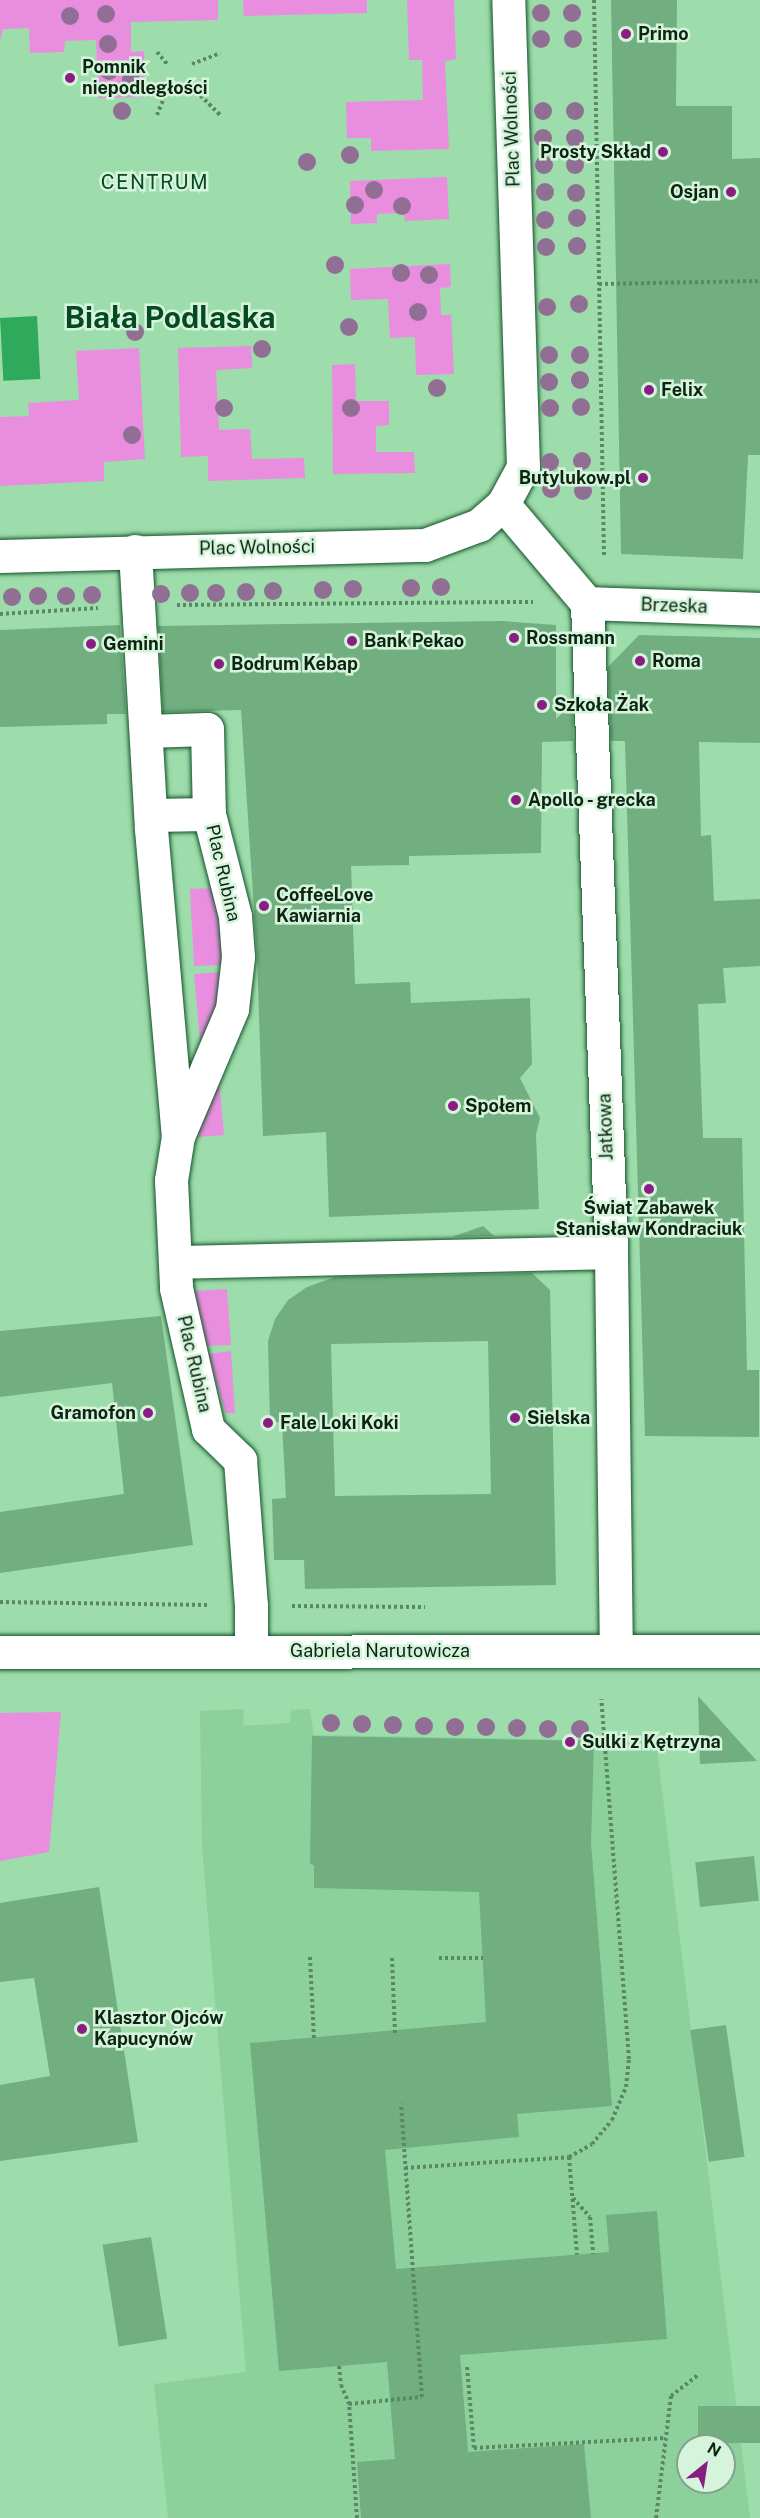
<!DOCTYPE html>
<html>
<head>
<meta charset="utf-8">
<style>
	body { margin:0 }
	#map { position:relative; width:760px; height:2518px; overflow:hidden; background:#9ddcab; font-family:"Public Sans",sans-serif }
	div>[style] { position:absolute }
	.built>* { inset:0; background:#8cd19c }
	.green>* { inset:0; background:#e98edf }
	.water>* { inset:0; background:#2fa95b; transform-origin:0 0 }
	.building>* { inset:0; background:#71ae80; transform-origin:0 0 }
	.path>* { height:4px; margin-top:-2px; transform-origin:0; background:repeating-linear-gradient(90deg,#5a8865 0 3px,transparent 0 6px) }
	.roads { filter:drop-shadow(0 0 2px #13532a) drop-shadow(0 0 2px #13532a) }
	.minor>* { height:33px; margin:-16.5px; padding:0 16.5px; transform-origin:16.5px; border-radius:16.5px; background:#fff }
	.trees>* { width:18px; height:18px; margin:-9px; border-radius:50%; background:#916f94 }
	.dots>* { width:16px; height:16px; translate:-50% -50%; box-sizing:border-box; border:3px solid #d5f4db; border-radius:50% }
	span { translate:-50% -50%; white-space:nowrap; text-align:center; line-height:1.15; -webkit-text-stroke:5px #d5f4db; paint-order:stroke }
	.poi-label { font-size:18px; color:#0c2513; font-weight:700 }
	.left { translate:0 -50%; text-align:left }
	.right { translate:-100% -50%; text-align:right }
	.street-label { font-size:18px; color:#0c2513 }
	.neighbourhood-label { font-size:20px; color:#054a21; letter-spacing:1.5px }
	.town-label { font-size:30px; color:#054a21; font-weight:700 }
	.north { position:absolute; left:676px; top:2434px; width:60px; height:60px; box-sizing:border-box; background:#d5f4db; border:2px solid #85a18b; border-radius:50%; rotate:30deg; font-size:16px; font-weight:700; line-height:24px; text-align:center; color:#0c2513 }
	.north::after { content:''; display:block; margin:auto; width:21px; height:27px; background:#891d82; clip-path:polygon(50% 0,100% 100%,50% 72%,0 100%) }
</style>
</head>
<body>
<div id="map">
	<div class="built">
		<i style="clip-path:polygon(evenodd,244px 1709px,243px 1726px,290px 1723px,291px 1710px,310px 1709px,314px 1735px,656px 1741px,750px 2518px,168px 2518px,154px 2384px,246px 2372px,202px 1846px,200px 1711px,244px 1709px,688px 2446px,724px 2446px,724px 2482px,688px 2482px,688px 2446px)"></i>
	</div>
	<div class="green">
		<i style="clip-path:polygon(0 0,218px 0,218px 20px,131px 22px,131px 52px,144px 51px,145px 97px,98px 98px,96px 40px,65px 41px,64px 52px,30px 53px,29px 28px,3px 29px,0 41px)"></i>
		<i style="clip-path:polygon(243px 0,367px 0,367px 13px,244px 16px)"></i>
		<i style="clip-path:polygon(407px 0,454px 0,456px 59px,445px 61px,449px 149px,371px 151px,371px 138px,347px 138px,346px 102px,423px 100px,422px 60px,409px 60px)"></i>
		<i style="clip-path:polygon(447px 177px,449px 219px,405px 221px,404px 213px,377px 214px,377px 223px,351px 224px,350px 181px)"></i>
		<i style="clip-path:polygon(450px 264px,451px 287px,440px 288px,441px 315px,451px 315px,454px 374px,416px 375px,415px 337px,390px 338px,388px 299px,351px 300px,350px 269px)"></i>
		<i style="clip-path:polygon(251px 346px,252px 368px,216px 370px,219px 430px,250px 429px,252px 459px,304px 458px,305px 478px,208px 481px,208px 456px,181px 457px,178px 348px)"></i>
		<i style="clip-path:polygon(139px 348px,145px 459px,104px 462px,104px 481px,0 486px,0 417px,29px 416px,28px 403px,79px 400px,76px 351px)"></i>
		<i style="clip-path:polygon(355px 364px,356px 401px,389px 401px,389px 425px,376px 426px,376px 452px,414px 452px,415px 473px,333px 474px,332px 365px)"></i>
		<i style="clip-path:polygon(214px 888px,224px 965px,194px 966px,190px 889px)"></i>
		<i style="clip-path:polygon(223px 972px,217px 1005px,201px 1051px,194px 974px)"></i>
		<i style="clip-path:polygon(218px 1068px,224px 1135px,197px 1137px)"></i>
		<i style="clip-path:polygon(227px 1289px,231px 1345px,205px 1346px,195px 1291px)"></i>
		<i style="clip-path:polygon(231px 1351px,235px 1413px,226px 1413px,207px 1354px)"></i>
		<i style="clip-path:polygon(61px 1712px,49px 1852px,0 1861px,0 1713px)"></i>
	</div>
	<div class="water">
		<i style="left:37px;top:316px;width:63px;height:37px;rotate:87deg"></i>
	</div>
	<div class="building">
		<i style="clip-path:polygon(611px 0,677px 0,676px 106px,732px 106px,732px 159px,760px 158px,760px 455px,748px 455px,743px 559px,621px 554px)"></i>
		<i style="clip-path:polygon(502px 621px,556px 625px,556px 719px,572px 704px,573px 741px,542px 742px,541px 853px,409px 856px,409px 865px,351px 866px,355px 984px,410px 982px,411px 1003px,530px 998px,532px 1064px,520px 1078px,540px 1118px,536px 1135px,539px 1209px,329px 1217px,326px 1132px,263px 1136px,257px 956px,241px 710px,163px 712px,158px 626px)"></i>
		<i style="clip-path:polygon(120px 625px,126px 714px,107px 714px,107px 724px,0 727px,0 630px)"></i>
		<i style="clip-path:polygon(639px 635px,760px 638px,760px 743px,699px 742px,701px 836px,711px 835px,714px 901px,760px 899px,760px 966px,723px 968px,726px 1003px,698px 1004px,703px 1138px,742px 1138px,747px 1370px,759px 1370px,759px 1437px,645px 1436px,625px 741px,611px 741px,608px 667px)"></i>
		<i style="clip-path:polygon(483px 1226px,494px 1236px,452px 1237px)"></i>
		<i style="clip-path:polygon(evenodd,532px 1273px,550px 1290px,556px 1585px,305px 1589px,304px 1560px,274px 1560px,272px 1499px,286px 1498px,282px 1422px,270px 1422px,268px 1341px,275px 1319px,288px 1300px,307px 1287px,335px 1277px,532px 1273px,488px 1341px,491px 1494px,335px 1496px,331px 1344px,488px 1341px)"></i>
		<i style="clip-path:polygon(161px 1316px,193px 1545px,0 1573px,0 1512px,124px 1494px,112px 1383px,0 1397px,0 1331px)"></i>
		<i style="clip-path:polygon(698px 1696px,757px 1761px,700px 1764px)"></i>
		<i style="clip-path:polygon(312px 1736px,594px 1741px,591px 1843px,612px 2106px,517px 2114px,519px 2137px,385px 2150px,396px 2269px,609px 2252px,606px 2215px,657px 2211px,667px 2339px,460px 2355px,468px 2452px,584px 2444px,591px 2518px,361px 2518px,357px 2462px,395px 2459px,387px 2362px,279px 2371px,250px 2043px,486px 2022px,479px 1892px,314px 1888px,314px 1865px,310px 1864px)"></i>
		<i style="left:754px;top:1856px;width:45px;height:59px;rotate:84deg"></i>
		<i style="clip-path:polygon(99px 1887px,138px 2142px,0 2161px,0 2085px,50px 2076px,34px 1978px,0 1982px,0 1903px)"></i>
		<i style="left:726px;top:2025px;width:133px;height:36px;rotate:82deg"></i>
		<i style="left:151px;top:2237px;width:103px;height:49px;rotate:81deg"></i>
		<i style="left:760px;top:2406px;width:37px;height:62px;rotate:90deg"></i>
	</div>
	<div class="path">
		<i style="left:594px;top:0;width:558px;rotate:88.97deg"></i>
		<i style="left:157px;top:52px;width:17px;rotate:50deg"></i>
		<i style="left:192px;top:64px;width:30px;rotate:-21deg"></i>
		<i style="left:192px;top:87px;width:40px;rotate:45deg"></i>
		<i style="left:157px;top:115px;width:29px;rotate:-68deg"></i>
		<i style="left:599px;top:284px;width:161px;rotate:-1.1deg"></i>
		<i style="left:177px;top:605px;width:356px;rotate:-0.5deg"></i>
		<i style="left:0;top:614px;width:98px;rotate:-3.5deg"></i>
		<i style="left:0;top:1602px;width:209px;rotate:0.8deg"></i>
		<i style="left:292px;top:1606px;width:133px;rotate:0.4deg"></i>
		<i style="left:310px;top:1957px;width:81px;rotate:87.2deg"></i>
		<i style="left:392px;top:1958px;width:75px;rotate:87.7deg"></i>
		<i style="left:439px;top:1958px;width:44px"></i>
		<i style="left:569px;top:2157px;width:26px;rotate:-29deg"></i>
		<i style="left:592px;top:2144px;width:31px;rotate:-50deg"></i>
		<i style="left:612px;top:2120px;width:36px;rotate:-67deg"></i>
		<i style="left:626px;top:2087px;width:28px;rotate:-84deg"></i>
		<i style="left:629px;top:2059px;width:361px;rotate:-94.4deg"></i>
		<i style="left:405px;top:2168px;width:164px;rotate:-3.8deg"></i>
		<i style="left:569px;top:2157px;width:98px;rotate:85.3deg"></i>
		<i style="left:573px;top:2198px;width:25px;rotate:48deg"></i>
		<i style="left:590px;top:2217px;width:37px;rotate:85deg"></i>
		<i style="left:339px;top:2366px;width:19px;rotate:84deg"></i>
		<i style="left:341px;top:2385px;width:21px;rotate:67deg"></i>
		<i style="left:467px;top:2367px;width:81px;rotate:85.1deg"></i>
		<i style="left:474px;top:2448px;width:192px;rotate:-3deg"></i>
		<i style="left:357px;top:2518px;width:114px;rotate:-94deg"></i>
		<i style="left:349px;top:2404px;width:73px;rotate:-5.5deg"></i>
		<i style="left:422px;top:2397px;width:294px;rotate:-94.1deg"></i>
		<i style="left:656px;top:2518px;width:123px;rotate:-83deg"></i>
		<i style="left:671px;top:2396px;width:34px;rotate:-38deg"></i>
	</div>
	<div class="roads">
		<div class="minor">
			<i style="left:503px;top:504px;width:130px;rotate:49.7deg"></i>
			<i style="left:135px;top:551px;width:278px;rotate:86.7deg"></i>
			<i style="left:151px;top:829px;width:307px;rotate:85deg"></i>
			<i style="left:0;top:556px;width:425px;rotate:-1.5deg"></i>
			<i style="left:425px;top:545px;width:58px;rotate:-20.3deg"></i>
			<i style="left:479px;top:525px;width:32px;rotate:-41deg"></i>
			<i style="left:503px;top:504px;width:42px;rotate:-61.6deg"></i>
			<i style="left:523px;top:467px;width:467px;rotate:-91.8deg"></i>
			<i style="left:587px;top:603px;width:649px;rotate:87.88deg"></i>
			<i style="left:611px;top:1252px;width:398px;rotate:89.3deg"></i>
			<i style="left:587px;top:603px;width:173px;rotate:2deg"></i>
			<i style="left:146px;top:731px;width:61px;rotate:-1.9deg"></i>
			<i style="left:207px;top:729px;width:85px;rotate:88.7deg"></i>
			<i style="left:209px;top:814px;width:105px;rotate:75.7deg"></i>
			<i style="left:235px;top:916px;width:41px;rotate:85.8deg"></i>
			<i style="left:238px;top:957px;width:52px;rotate:96.6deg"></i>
			<i style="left:232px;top:1009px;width:138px;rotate:113deg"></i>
			<i style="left:178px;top:1136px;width:45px;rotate:99deg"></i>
			<i style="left:171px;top:1180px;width:108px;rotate:87.3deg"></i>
			<i style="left:176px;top:1288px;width:145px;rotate:77.2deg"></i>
			<i style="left:208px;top:1429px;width:45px;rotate:44.1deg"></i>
			<i style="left:240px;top:1460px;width:145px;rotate:85.7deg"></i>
			<i style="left:251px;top:1605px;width:47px;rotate:90deg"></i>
			<i style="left:151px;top:815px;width:58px;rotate:-1deg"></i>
			<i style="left:175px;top:1262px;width:436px;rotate:-1.3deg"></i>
			<i style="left:0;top:1652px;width:760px;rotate:-0.08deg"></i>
		</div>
	</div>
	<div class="trees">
		<i style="left:541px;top:13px"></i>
		<i style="left:572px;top:13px"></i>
		<i style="left:106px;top:14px"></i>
		<i style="left:70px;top:16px"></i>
		<i style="left:541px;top:39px"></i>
		<i style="left:573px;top:39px"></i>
		<i style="left:108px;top:44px"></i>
		<i style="left:109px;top:71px"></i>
		<i style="left:131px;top:80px"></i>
		<i style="left:122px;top:111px"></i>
		<i style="left:543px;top:111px"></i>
		<i style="left:575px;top:111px"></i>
		<i style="left:543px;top:138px"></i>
		<i style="left:575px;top:138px"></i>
		<i style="left:350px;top:155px"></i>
		<i style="left:307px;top:162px"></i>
		<i style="left:544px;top:165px"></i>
		<i style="left:575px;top:165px"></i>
		<i style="left:374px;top:190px"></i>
		<i style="left:545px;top:192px"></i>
		<i style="left:576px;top:193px"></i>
		<i style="left:355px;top:205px"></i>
		<i style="left:402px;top:206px"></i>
		<i style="left:577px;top:218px"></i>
		<i style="left:545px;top:220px"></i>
		<i style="left:577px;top:246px"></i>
		<i style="left:546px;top:247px"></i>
		<i style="left:335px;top:265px"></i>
		<i style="left:401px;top:273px"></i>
		<i style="left:429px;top:275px"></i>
		<i style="left:579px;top:304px"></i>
		<i style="left:547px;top:307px"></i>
		<i style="left:418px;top:312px"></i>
		<i style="left:349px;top:327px"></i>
		<i style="left:135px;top:332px"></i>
		<i style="left:262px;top:349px"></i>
		<i style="left:549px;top:355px"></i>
		<i style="left:580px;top:355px"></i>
		<i style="left:580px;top:380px"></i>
		<i style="left:549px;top:382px"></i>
		<i style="left:437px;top:388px"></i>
		<i style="left:581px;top:407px"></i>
		<i style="left:224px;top:408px"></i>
		<i style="left:351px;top:408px"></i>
		<i style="left:550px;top:408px"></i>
		<i style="left:132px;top:435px"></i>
		<i style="left:582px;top:461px"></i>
		<i style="left:550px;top:462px"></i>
		<i style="left:551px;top:489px"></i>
		<i style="left:583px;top:491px"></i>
		<i style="left:441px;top:587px"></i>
		<i style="left:411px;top:588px"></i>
		<i style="left:353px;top:589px"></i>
		<i style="left:323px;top:590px"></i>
		<i style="left:273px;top:591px"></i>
		<i style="left:246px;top:592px"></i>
		<i style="left:190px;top:593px"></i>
		<i style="left:216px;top:593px"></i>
		<i style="left:161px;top:594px"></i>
		<i style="left:92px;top:595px"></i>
		<i style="left:38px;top:596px"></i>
		<i style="left:66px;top:596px"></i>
		<i style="left:12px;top:597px"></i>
		<i style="left:331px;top:1723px"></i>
		<i style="left:362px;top:1724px"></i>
		<i style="left:393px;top:1725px"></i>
		<i style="left:424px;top:1726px"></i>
		<i style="left:455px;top:1727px"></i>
		<i style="left:486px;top:1727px"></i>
		<i style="left:517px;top:1728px"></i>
		<i style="left:548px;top:1729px"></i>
		<i style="left:580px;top:1729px"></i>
	</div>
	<div class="dots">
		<i style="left:626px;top:34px;background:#891d82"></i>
		<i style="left:70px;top:78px;background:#891d82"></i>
		<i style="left:663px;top:152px;background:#891d82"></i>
		<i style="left:731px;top:192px;background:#891d82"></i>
		<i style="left:649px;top:390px;background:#891d82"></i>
		<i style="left:643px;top:478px;background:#891d82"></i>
		<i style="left:514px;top:638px;background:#891d82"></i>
		<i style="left:352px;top:641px;background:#891d82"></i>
		<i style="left:91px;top:644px;background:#891d82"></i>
		<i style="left:640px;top:661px;background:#891d82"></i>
		<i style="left:219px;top:664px;background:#891d82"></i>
		<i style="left:542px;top:705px;background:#891d82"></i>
		<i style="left:516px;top:800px;background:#891d82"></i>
		<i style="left:264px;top:906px;background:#891d82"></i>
		<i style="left:453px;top:1106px;background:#891d82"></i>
		<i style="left:649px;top:1189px;background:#891d82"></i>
		<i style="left:148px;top:1413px;background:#891d82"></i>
		<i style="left:515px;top:1418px;background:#891d82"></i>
		<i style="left:268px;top:1423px;background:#891d82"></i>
		<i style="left:570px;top:1742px;background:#891d82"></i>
		<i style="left:82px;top:2029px;background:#891d82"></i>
	</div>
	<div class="poi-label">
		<span class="left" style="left:638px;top:34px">Primo</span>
		<span class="left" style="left:82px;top:78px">Pomnik<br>niepodległości</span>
		<span class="right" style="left:651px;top:152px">Prosty Skład</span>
		<span class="right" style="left:719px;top:192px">Osjan</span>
		<span class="left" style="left:661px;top:390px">Felix</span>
		<span class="right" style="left:631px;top:478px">Butylukow.pl</span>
		<span class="left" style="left:526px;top:638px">Rossmann</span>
		<span class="left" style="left:364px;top:641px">Bank Pekao</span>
		<span class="left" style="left:103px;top:644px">Gemini</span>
		<span class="left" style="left:652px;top:661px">Roma</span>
		<span class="left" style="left:231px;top:664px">Bodrum Kebap</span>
		<span class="left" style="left:554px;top:705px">Szkoła Żak</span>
		<span class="left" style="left:528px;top:800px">Apollo - grecka</span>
		<span class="left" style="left:276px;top:906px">CoffeeLove<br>Kawiarnia</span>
		<span class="left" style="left:465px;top:1106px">Społem</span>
		<span style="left:649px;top:1219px">Świat Zabawek<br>Stanisław Kondraciuk</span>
		<span class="right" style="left:136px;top:1413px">Gramofon</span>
		<span class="left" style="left:527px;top:1418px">Sielska</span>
		<span class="left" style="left:280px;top:1423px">Fale Loki Koki</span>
		<span class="left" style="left:582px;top:1742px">Sulki z Kętrzyna</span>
		<span class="left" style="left:94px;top:2029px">Klasztor Ojców<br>Kapucynów</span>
	</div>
	<div class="street-label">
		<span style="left:512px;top:129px;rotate:-92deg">Plac Wolności</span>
		<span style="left:257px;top:548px;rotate:-1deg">Plac Wolności</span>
		<span style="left:674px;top:606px;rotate:2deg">Brzeska</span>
		<span style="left:223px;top:873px;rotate:77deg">Plac Rubina</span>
		<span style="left:606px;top:1127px;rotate:-92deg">Jatkowa</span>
		<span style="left:194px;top:1364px;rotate:77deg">Plac Rubina</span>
		<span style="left:380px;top:1651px">Gabriela Narutowicza</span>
	</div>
	<div class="neighbourhood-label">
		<span style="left:155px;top:182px">CENTRUM</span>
	</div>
	<div class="town-label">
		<span style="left:170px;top:317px">Biała Podlaska</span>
	</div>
	<div class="north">N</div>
</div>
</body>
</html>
